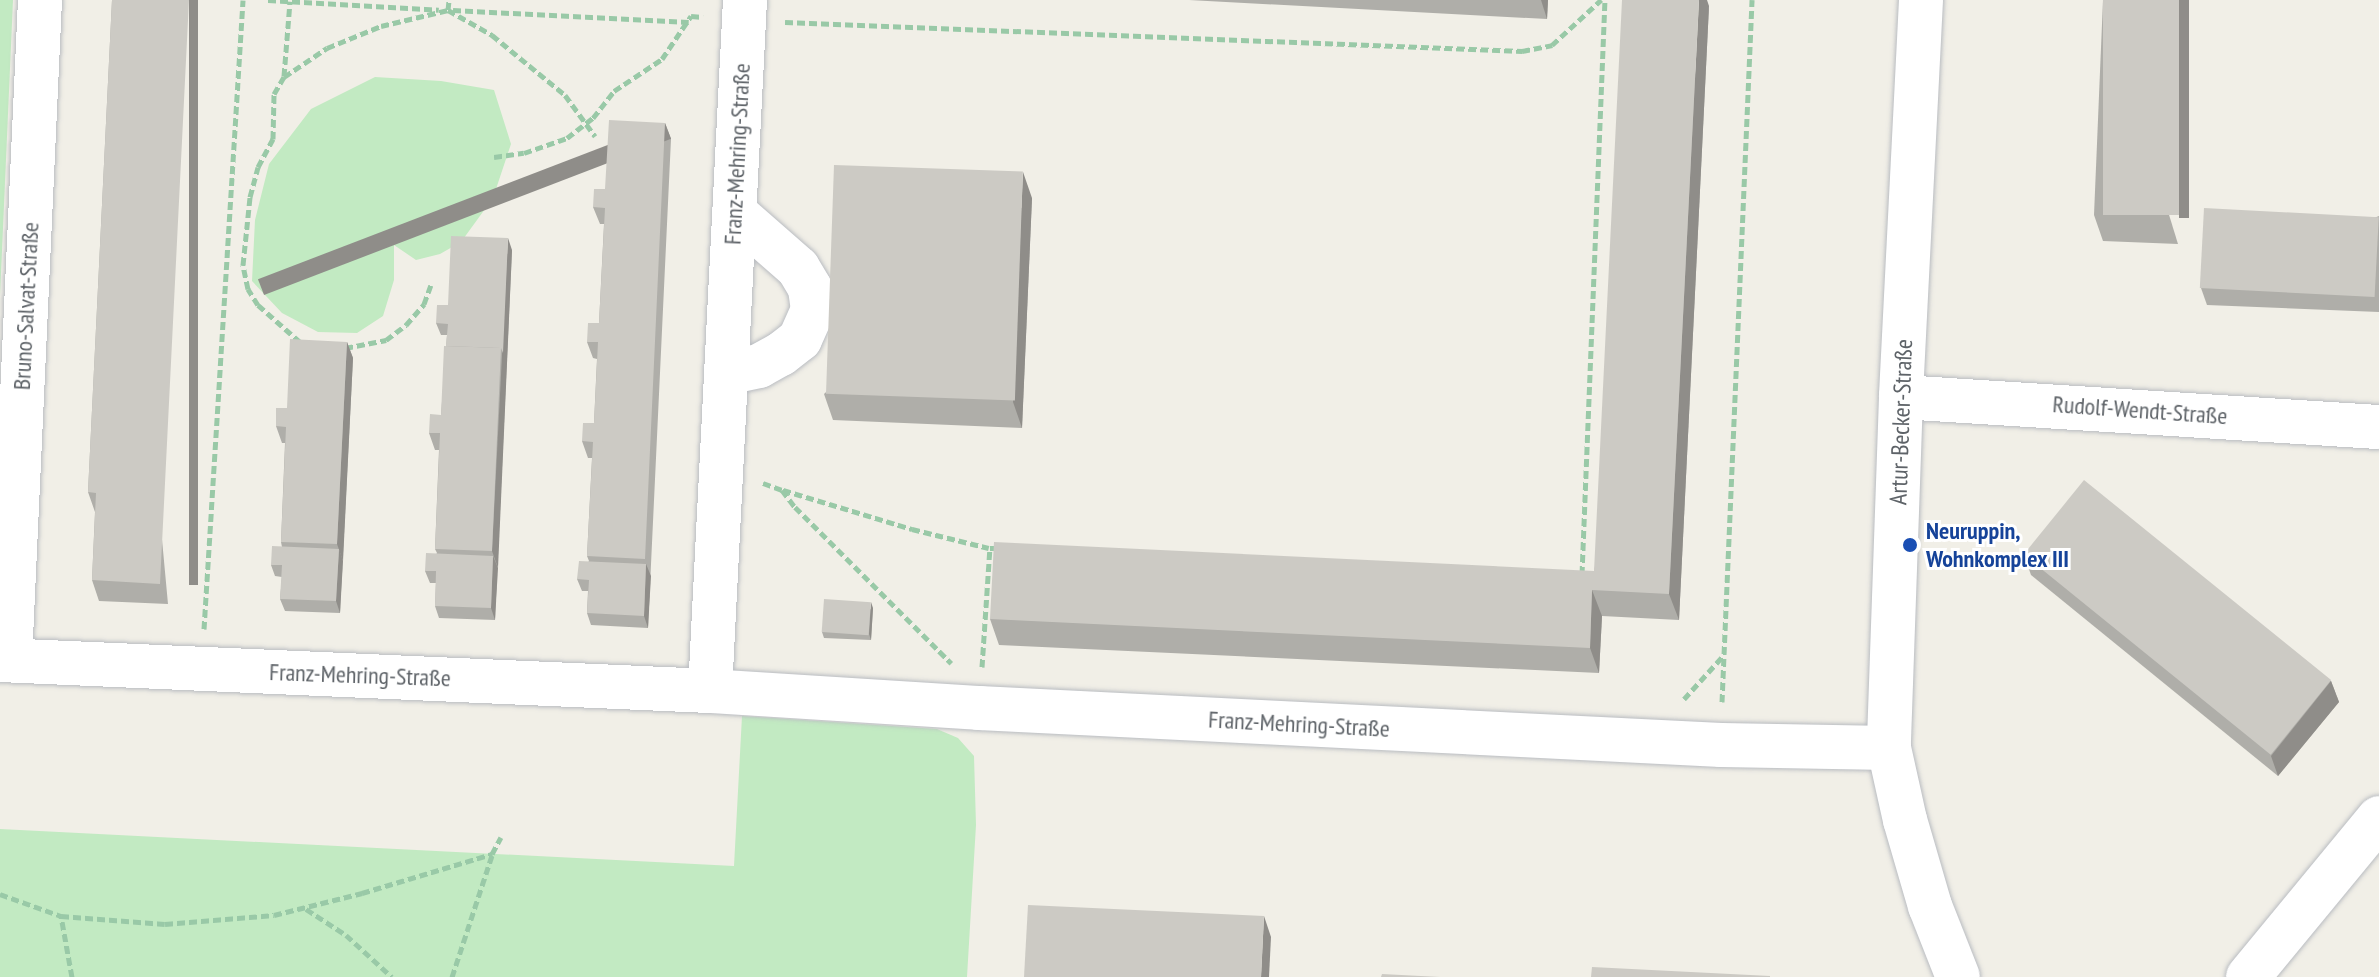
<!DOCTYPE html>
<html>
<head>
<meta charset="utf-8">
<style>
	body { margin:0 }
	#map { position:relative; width:2379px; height:977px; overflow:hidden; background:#f1efe7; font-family:"PT Sans Narrow",sans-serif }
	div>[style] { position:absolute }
	.green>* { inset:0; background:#c2eac2 }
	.path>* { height:5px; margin-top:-2.5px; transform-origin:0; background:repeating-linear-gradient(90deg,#99c9a7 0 8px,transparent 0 12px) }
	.roads { filter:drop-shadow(0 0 2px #b9bcc1) drop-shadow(0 0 2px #b9bcc1) }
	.minor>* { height:44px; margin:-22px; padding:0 22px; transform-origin:22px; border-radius:22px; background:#fff }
	.wall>* { inset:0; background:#afaea9 }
	.shaded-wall>* { inset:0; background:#8f8d89; transform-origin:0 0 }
	.building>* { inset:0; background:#cccac4; transform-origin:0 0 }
	.dots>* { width:22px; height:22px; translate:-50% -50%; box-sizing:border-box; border:4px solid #fff; border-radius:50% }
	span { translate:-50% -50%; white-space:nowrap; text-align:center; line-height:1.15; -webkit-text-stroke:6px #fff; paint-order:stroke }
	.street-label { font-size:24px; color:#5e6368 }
	.transit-label { font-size:24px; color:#164399; font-weight:700 }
	.left { translate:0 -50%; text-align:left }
</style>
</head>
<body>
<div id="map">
	<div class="green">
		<i style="clip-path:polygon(0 0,13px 0,0 296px)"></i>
		<i style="clip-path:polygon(375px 77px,441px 81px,494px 90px,511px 144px,493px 198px,461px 242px,440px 254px,416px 260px,394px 245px,394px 280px,383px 316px,357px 333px,318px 332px,282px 313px,252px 281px,255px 220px,269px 164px,311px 109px)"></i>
		<i style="clip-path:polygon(742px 716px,937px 729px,958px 738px,974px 756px,976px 825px,967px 977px,0 977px,0 829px,734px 866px)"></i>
	</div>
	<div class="path">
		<i style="left:268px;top:0;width:171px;rotate:3.3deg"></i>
		<i style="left:448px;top:10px;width:10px;rotate:-84deg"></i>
		<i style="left:453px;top:10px;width:236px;rotate:2.9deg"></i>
		<i style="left:785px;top:22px;width:738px;rotate:2.25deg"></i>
		<i style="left:1522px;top:51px;width:31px;rotate:-11deg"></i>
		<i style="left:1552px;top:45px;width:67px;rotate:-42.6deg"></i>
		<i style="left:284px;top:76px;width:75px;rotate:-85.4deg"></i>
		<i style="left:494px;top:157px;width:30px;rotate:-8deg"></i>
		<i style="left:524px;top:153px;width:46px;rotate:-19.2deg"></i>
		<i style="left:567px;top:138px;width:33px;rotate:-38deg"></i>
		<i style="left:593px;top:118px;width:34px;rotate:-52deg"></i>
		<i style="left:614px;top:91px;width:58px;rotate:-33.7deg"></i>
		<i style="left:662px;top:59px;width:52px;rotate:-56deg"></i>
		<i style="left:691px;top:16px;width:12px;rotate:5deg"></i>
		<i style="left:300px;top:342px;width:56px;rotate:-138.6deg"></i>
		<i style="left:258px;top:305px;width:19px;rotate:-122deg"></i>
		<i style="left:248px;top:289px;width:25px;rotate:-102deg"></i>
		<i style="left:243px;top:265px;width:68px;rotate:-84.1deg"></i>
		<i style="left:250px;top:197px;width:31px;rotate:-75deg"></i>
		<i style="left:258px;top:167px;width:32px;rotate:-62deg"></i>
		<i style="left:273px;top:139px;width:45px;rotate:-88.7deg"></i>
		<i style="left:274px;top:94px;width:20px;rotate:-60deg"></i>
		<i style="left:284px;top:77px;width:52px;rotate:-34deg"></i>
		<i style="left:327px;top:48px;width:58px;rotate:-22.2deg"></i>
		<i style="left:381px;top:26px;width:69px;rotate:-13.4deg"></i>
		<i style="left:448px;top:10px;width:51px;rotate:29.6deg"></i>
		<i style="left:492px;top:35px;width:94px;rotate:39.4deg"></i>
		<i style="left:565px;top:95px;width:51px;rotate:53.8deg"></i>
		<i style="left:345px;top:348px;width:42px;rotate:-11deg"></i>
		<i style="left:386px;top:340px;width:25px;rotate:-37deg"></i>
		<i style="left:406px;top:325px;width:28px;rotate:-49deg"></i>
		<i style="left:424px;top:304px;width:20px;rotate:-70deg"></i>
		<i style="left:763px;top:483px;width:20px;rotate:20deg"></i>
		<i style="left:782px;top:490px;width:21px;rotate:53deg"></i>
		<i style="left:795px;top:507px;width:221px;rotate:45deg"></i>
		<i style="left:783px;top:490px;width:135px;rotate:16.8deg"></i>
		<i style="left:912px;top:529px;width:79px;rotate:13.9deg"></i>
		<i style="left:1582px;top:574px;width:574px;rotate:-87.71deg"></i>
		<i style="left:204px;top:629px;width:630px;rotate:-86.45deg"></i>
		<i style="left:982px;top:667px;width:119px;rotate:-86.2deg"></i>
		<i style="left:990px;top:548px;width:7px"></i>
		<i style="left:1684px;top:699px;width:58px;rotate:-47.8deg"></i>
		<i style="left:1722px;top:702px;width:703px;rotate:-87.55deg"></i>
		<i style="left:0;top:894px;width:65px;rotate:19.8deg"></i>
		<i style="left:306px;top:909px;width:48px;rotate:33deg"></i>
		<i style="left:346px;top:935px;width:62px;rotate:42.4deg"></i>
		<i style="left:72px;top:977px;width:62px;rotate:-100.2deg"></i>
		<i style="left:61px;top:916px;width:104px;rotate:4.4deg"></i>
		<i style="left:165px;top:924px;width:109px;rotate:-4.7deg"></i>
		<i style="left:274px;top:915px;width:91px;rotate:-14deg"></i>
		<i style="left:362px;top:893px;width:136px;rotate:-16.7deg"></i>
		<i style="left:492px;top:854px;width:19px;rotate:-62deg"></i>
		<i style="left:452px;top:977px;width:128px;rotate:-71.8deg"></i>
	</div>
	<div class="roads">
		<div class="minor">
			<i style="left:1921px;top:0;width:398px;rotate:92.9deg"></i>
			<i style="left:1901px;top:397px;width:351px;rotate:92deg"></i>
			<i style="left:1889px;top:748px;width:74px;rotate:77.5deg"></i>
			<i style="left:1905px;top:820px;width:90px;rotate:73.8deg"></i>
			<i style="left:1930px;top:906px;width:76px;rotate:68.5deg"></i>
			<i style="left:726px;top:373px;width:34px;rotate:-12deg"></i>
			<i style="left:759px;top:366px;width:25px;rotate:-29deg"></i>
			<i style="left:781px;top:354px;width:24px;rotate:-38deg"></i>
			<i style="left:800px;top:339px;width:32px;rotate:-66deg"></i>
			<i style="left:813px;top:310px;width:22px;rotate:-98deg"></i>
			<i style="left:810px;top:288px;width:23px;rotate:-121deg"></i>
			<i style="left:798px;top:268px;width:85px;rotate:-138.8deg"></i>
			<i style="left:1901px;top:397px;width:479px;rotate:3.6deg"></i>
			<i style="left:0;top:660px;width:711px;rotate:2.5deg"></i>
			<i style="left:710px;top:691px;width:270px;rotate:3.6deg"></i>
			<i style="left:979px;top:708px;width:743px;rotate:2.85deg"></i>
			<i style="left:1721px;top:745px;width:168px;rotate:1deg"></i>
			<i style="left:10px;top:660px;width:661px;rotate:-87.4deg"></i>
			<i style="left:710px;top:691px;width:692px;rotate:-87.1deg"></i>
			<i style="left:2248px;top:977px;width:206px;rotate:-50.5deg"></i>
		</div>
	</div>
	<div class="wall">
		<i style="clip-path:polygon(112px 0,168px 604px,99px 601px,92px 580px,95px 512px,88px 492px)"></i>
		<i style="clip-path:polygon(1189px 0,1548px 0,1547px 19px)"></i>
		<i style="clip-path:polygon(2103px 0,2178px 244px,2103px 241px,2094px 215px)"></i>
		<i style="clip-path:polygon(1709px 6px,1679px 620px,1602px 616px,1599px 673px,999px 645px,990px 619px,1594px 571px)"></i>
		<i style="clip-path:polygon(665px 123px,671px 139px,648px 628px,591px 625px,587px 613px,588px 591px,582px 591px,577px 579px,589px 561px,587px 556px,592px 458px,588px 458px,582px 441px,594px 423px,597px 359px,593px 358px,587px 342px,599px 323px,604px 224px,600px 224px,593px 207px,605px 189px)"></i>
		<i style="clip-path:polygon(1032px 198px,1022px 428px,833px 420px,824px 394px)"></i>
		<i style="clip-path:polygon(2379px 216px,2379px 312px,2207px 305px,2201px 288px)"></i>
		<i style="clip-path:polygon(512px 250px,495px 620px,439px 618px,435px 606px,436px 583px,430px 583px,425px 571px,437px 553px,435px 549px,439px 450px,435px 450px,429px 433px,441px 415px,447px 335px,441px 335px,436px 323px,448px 305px)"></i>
		<i style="clip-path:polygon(347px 342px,353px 358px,340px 613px,285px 611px,280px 599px,282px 577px,275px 576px,271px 565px,282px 547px,281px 542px,285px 443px,282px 443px,276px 426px,287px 408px)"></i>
		<i style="clip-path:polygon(2024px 555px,2331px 681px,2339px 702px,2278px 776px,2031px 575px)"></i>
		<i style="clip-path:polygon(873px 608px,871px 640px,824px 638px,822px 632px)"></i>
	</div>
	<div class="shaded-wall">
		<i style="left:189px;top:0;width:9px;height:585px"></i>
		<i style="clip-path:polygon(1541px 0,1548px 0,1547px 19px)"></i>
		<i style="clip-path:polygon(1699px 0,1707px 0,1709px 6px,1679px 620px,1669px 594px)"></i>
		<i style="left:2179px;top:0;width:10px;height:218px"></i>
		<i style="left:665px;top:123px;width:17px;height:436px;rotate:69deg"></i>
		<i style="clip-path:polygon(1023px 172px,1032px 198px,1022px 428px,1013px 402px)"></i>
		<i style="clip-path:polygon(508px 238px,512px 250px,498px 568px,492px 551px)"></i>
		<i style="clip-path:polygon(347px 342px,353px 358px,343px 561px,337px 544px)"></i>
		<i style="clip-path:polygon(339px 549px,343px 561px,340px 613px,336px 601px)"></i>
		<i style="clip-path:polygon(493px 556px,498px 568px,495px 620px,491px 608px)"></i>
		<i style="clip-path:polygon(646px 564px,651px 576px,648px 628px,644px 616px)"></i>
		<i style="clip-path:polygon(1592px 590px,1602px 616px,1599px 673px,1590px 648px)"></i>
		<i style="clip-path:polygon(871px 602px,873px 608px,871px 640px,869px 634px)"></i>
		<i style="clip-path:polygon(2331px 681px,2339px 702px,2278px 776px,2271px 756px)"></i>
		<i style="clip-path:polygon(1264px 916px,1271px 937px,1269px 977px,1261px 977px)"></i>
	</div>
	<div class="building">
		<i style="clip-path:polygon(112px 0,189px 0,160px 584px,92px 580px,96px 493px,88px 492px)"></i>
		<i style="clip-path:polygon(1622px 0,1699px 0,1669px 594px,1592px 590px,1590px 648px,990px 619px,994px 542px,1594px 571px)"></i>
		<i style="left:2103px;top:0;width:76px;height:215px"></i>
		<i style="clip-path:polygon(609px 120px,665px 123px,645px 559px,587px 556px,593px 442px,582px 441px,583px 423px,594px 423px,598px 342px,587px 342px,588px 323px,599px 323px,605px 208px,593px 207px,594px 189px,605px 189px)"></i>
		<i style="left:834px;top:165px;width:189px;height:229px;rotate:2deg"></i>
		<i style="left:2204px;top:208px;width:175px;height:80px;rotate:3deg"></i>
		<i style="clip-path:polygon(451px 236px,508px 238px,503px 353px,501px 348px,446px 346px,448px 324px,436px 323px,437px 305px,448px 305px)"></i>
		<i style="clip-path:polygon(290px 339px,347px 342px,337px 544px,281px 542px,286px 427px,276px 426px,276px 408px,287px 408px)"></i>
		<i style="clip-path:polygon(444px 346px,501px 348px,492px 551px,435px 549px,440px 433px,429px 433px,430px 414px,441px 415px)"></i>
		<i style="left:2084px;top:480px;width:318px;height:96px;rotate:39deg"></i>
		<i style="clip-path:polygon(272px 546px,339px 549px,336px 601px,280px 599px,282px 565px,271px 565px)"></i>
		<i style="clip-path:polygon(426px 553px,493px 556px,491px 608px,435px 606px,436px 571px,425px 571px)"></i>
		<i style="clip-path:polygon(579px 561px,646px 564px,644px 616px,587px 613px,589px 580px,577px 579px)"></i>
		<i style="left:824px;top:599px;width:47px;height:33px;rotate:4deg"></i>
		<i style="clip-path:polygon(1028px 905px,1264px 916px,1261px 977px,1024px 977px)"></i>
		<i style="clip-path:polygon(1592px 967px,1770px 976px,1770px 977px,1591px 977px)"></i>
		<i style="clip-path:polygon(1382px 974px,1440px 977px,1381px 977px)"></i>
	</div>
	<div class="dots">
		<i style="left:1910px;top:545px;background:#1a4fb4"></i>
	</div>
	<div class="street-label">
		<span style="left:737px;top:154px;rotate:-87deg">Franz-Mehring-Straße</span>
		<span style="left:26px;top:306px;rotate:-87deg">Bruno-Salvat-Straße</span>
		<span style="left:2140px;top:410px;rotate:4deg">Rudolf-Wendt-Straße</span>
		<span style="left:1901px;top:422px;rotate:-88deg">Artur-Becker-Straße</span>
		<span style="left:360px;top:675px;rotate:2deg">Franz-Mehring-Straße</span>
		<span style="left:1299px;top:724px;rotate:3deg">Franz-Mehring-Straße</span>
	</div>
	<div class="transit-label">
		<span class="left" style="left:1926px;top:545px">Neuruppin,<br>Wohnkomplex III</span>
	</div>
</div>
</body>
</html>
